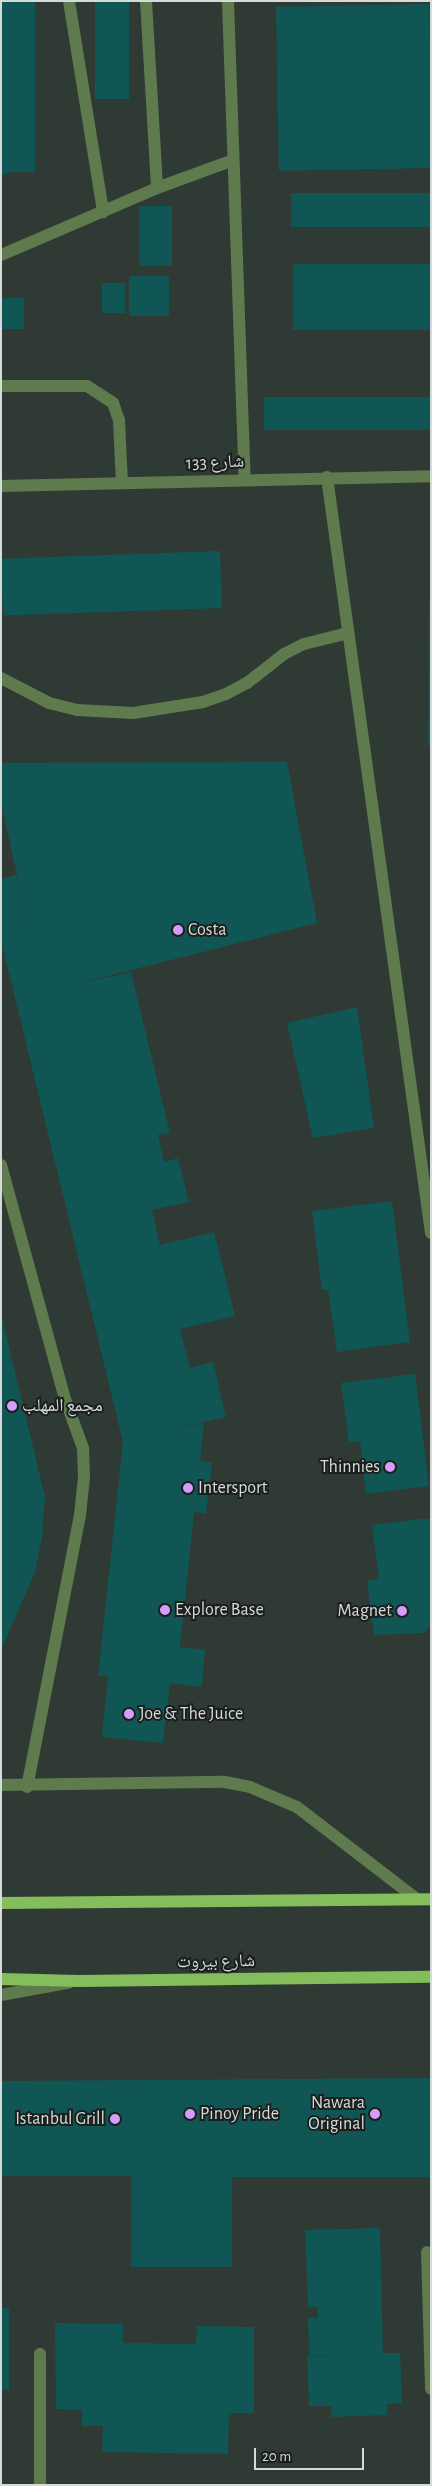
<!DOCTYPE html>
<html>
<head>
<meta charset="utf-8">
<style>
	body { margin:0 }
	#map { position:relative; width:432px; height:2486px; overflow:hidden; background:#2f3a34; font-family:"Alegreya Sans","Noto Naskh Arabic",sans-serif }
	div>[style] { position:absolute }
	.building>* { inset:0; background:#105654; transform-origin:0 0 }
	.minor>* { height:12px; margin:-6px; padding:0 6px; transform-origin:6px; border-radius:6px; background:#5f7b4d }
	.major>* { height:12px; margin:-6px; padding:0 6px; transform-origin:6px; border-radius:6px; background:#84bd5b }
	.dots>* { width:14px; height:14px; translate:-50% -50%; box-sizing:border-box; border:2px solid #1b1f1d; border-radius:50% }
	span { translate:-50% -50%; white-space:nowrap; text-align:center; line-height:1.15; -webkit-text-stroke:4px #1b1f1d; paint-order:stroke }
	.street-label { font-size:18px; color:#d5dbd8 }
	.poi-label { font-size:18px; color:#d5dbd8 }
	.left { translate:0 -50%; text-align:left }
	.right { translate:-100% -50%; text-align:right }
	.frame { position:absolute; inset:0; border:2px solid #d5dbd8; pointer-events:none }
	.scale { position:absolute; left:254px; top:2448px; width:110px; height:22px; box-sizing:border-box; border:2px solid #d5dbd8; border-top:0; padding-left:6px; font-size:15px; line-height:18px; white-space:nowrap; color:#d5dbd8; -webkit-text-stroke:4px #1b1f1d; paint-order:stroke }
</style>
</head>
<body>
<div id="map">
	<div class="building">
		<i style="left:2px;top:1px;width:33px;height:171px"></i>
		<i style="left:95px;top:1px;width:34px;height:98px"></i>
		<i style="left:429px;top:4px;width:164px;height:153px;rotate:89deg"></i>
		<i style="clip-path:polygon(1px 139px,10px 173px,1px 175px)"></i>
		<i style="left:431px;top:193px;width:34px;height:140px;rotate:90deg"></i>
		<i style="left:139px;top:206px;width:33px;height:60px"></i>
		<i style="left:431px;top:264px;width:66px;height:138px;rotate:90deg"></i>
		<i style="left:129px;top:276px;width:40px;height:40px"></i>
		<i style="left:125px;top:283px;width:30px;height:23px;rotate:90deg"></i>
		<i style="left:24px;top:298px;width:31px;height:23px;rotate:90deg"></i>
		<i style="left:431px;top:397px;width:33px;height:167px;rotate:90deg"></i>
		<i style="left:220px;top:551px;width:57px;height:219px;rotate:88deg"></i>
		<i style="clip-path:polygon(429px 601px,431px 601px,431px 746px,428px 746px)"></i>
		<i style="clip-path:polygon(287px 762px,317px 923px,76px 984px,131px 972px,170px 1133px,158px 1135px,164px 1162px,178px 1158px,189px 1202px,152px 1210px,160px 1245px,214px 1232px,235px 1316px,180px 1329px,190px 1368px,213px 1362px,226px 1417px,170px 1430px,204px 1423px,200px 1461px,212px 1463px,206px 1514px,194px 1512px,180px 1647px,205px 1650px,202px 1687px,170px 1683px,163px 1743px,102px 1737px,108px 1676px,98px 1676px,123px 1442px,1px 940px,1px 879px,17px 875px,44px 992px,1px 804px,1px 763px)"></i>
		<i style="clip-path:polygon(357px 1007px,374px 1128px,313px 1138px,287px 1023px)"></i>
		<i style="clip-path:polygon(392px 1201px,410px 1342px,337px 1352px,328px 1290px,322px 1290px,312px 1211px)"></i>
		<i style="clip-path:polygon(2px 1318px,45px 1497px,42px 1537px,35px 1572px,1px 1650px)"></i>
		<i style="clip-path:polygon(415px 1374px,429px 1486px,366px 1494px,360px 1441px,349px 1443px,341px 1383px)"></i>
		<i style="clip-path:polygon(431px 1518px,431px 1624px,424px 1633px,374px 1635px,367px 1581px,379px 1579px,372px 1525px)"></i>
		<i style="clip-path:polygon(431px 2078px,431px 2177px,232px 2177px,232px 2267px,131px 2267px,131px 2176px,1px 2176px,1px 2081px)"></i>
		<i style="clip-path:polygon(380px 2228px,383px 2353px,400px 2353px,402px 2403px,387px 2404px,387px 2415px,331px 2417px,331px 2406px,309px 2406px,307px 2356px,339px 2355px,309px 2355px,308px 2318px,318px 2318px,318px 2307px,308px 2307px,305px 2230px)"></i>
		<i style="left:1px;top:2308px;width:8px;height:82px"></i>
		<i style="clip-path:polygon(55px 2323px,123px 2324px,123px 2343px,196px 2344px,197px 2326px,254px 2327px,254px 2413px,229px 2413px,228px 2454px,102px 2452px,103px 2426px,82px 2426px,82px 2410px,56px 2409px)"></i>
	</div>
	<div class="minor">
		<i style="left:69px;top:1px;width:214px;rotate:80.8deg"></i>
		<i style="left:146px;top:1px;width:187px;rotate:86.6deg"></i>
		<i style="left:228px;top:1px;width:478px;rotate:88deg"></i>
		<i style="left:1px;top:255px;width:170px;rotate:-23.2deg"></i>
		<i style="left:157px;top:188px;width:81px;rotate:-20.2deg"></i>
		<i style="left:1px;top:386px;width:86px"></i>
		<i style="left:87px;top:386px;width:31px;rotate:33deg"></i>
		<i style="left:113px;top:403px;width:18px;rotate:71deg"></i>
		<i style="left:119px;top:420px;width:63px;rotate:87.3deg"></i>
		<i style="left:327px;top:477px;width:763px;rotate:82.17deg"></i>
		<i style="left:1px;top:486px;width:430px;rotate:-1.3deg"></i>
		<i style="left:1px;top:678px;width:54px;rotate:27.5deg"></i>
		<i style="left:49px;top:703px;width:29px;rotate:14deg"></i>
		<i style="left:77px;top:710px;width:56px;rotate:3.1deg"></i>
		<i style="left:133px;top:713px;width:71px;rotate:-8.9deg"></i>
		<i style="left:203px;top:702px;width:24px;rotate:-19deg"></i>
		<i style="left:226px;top:694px;width:24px;rotate:-28deg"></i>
		<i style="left:247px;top:683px;width:47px;rotate:-38.1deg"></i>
		<i style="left:284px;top:654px;width:22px;rotate:-27deg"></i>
		<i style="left:304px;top:644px;width:45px;rotate:-14deg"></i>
		<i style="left:1px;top:1165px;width:239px;rotate:74.7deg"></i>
		<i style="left:64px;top:1396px;width:55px;rotate:69.9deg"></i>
		<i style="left:83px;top:1448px;width:29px;rotate:88deg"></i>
		<i style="left:84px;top:1477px;width:38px;rotate:96deg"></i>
		<i style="left:80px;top:1515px;width:277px;rotate:101deg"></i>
		<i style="left:1px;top:1785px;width:224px;rotate:-0.8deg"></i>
		<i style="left:225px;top:1782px;width:25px;rotate:11deg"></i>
		<i style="left:250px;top:1787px;width:51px;rotate:23.1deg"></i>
		<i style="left:297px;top:1807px;width:151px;rotate:37.5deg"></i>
		<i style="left:1px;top:1995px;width:68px;rotate:-10.2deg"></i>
		<i style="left:427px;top:2252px;width:137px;rotate:88.3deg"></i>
		<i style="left:40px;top:2485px;width:131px;rotate:-90deg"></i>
	</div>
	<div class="major">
		<i style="left:1px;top:1903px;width:430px;rotate:-0.5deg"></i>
		<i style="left:1px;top:1979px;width:78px;rotate:1.5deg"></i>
		<i style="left:79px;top:1981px;width:352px;rotate:-0.7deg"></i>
	</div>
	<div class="dots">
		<i style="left:178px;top:930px;background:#d59cfb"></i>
		<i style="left:12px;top:1406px;background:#d59cfb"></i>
		<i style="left:390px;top:1467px;background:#d59cfb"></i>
		<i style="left:188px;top:1488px;background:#d59cfb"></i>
		<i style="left:165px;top:1610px;background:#d59cfb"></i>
		<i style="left:402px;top:1611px;background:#d59cfb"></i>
		<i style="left:129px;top:1714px;background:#d59cfb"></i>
		<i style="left:190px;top:2114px;background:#d59cfb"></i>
		<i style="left:375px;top:2114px;background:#d59cfb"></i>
		<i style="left:115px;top:2119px;background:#d59cfb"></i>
	</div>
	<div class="street-label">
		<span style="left:215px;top:463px;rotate:-2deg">شارع 133</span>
		<span style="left:216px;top:1962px;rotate:-1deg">شارع بيروت</span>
	</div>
	<div class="poi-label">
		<span class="left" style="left:188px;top:930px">Costa</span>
		<span class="left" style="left:22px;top:1406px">مجمع المهلب</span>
		<span class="right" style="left:380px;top:1467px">Thinnies</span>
		<span class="left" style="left:198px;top:1488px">Intersport</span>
		<span class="left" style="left:175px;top:1610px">Explore Base</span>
		<span class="right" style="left:392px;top:1611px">Magnet</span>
		<span class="left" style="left:139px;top:1714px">Joe &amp; The Juice</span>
		<span class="right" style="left:365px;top:2114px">Nawara<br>Original</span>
		<span class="left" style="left:200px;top:2114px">Pinoy Pride</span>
		<span class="right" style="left:105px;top:2119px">Istanbul Grill</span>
	</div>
	<div class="frame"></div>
	<div class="scale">20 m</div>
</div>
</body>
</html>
